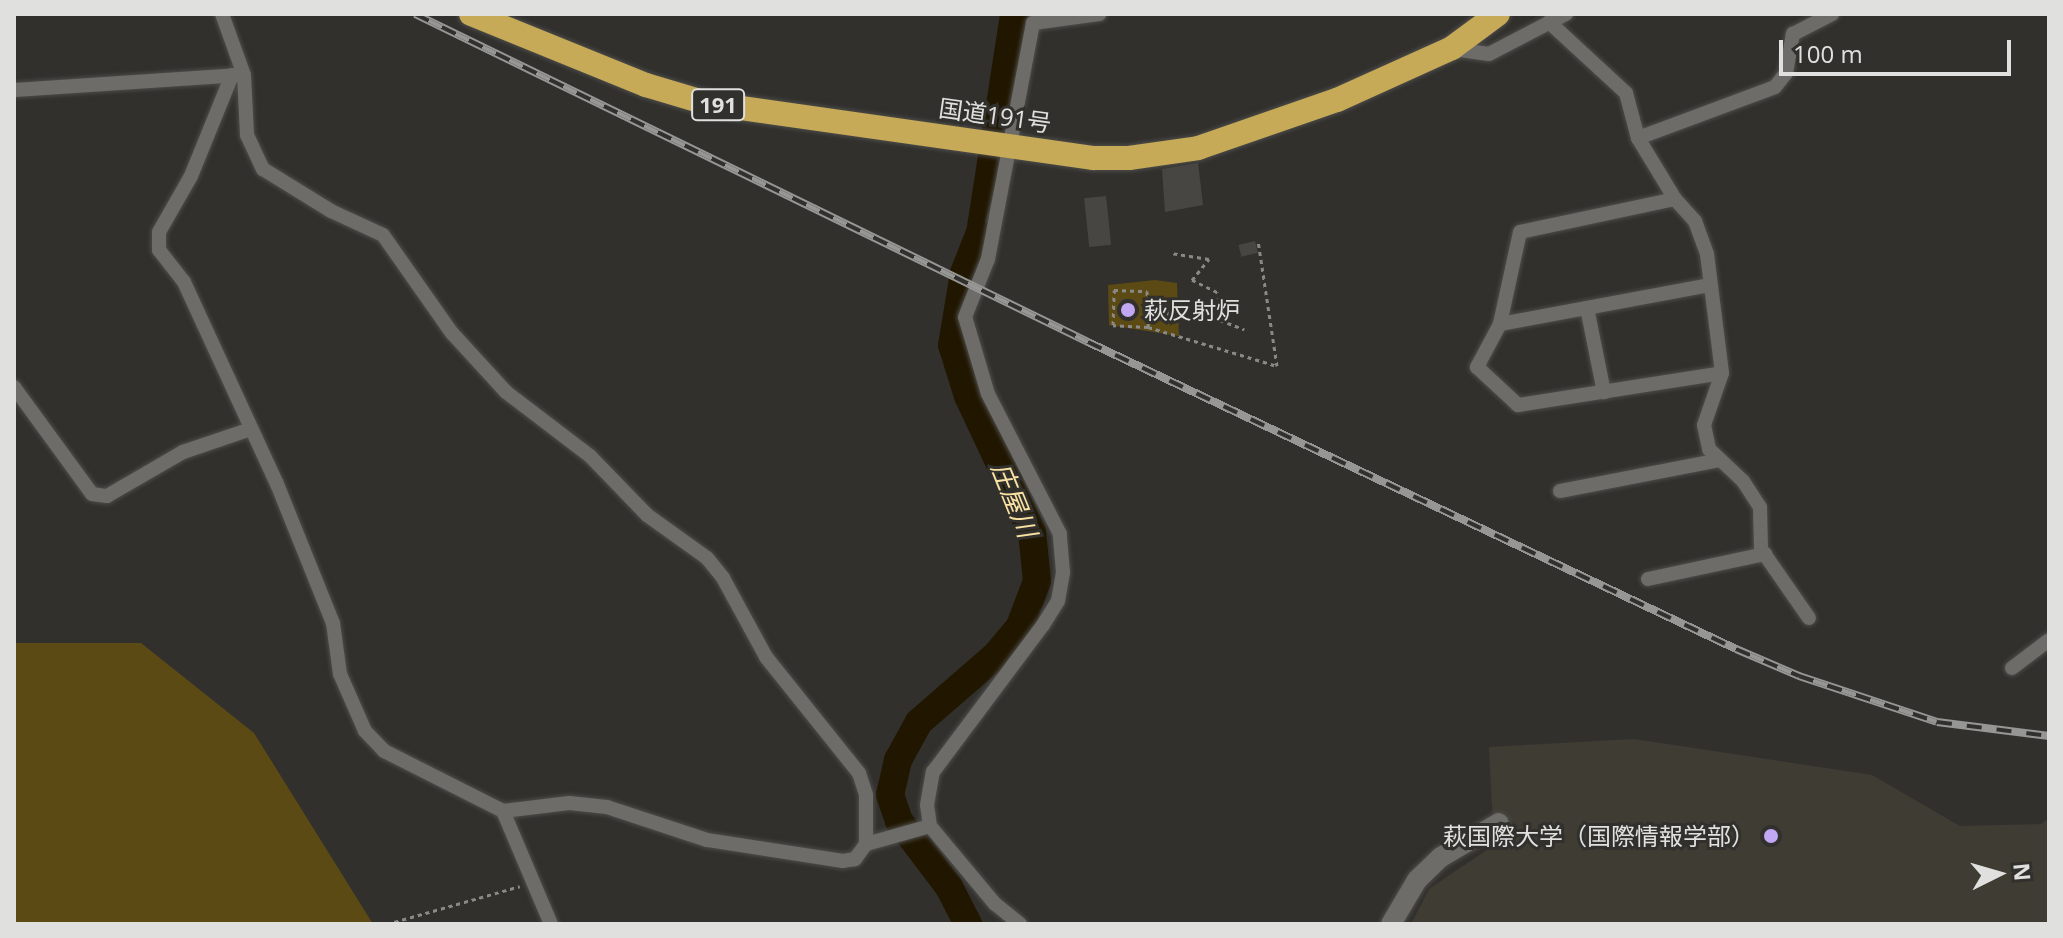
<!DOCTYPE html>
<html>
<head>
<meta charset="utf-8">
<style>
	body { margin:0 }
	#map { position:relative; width:2063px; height:938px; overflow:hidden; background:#31302d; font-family:"Open Sans","Noto Sans JP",sans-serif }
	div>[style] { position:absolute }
	.built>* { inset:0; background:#3f3c34 }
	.green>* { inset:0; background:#5c4a14 }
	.water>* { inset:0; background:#211700 }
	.river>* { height:28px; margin:-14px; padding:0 14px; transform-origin:14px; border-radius:14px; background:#211700 }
	.building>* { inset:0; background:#474643; transform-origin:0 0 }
	.path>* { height:3px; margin-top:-1.5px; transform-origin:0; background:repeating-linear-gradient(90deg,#898986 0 4px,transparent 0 8px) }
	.roads { filter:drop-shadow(0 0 2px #4d4c49) drop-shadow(0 0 2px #4d4c49) }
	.street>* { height:14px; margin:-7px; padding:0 7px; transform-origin:7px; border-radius:7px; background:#6d6c68 }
	.secondary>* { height:20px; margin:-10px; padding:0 10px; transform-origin:10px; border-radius:10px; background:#6d6c68 }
	.highway>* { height:24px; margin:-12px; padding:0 12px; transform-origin:12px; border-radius:12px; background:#c6aa57 }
	.rail>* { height:8px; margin-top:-4px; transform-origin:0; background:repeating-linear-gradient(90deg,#31302d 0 15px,#969694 0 30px); box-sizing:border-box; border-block:2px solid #969694 }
	.dots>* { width:22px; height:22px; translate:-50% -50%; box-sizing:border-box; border:4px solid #31302d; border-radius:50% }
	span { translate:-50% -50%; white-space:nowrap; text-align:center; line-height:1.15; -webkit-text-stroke:6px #31302d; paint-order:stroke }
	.shield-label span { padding:2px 6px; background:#31302d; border:2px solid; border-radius:6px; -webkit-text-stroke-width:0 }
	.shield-label { font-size:22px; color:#e0e0de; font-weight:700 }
	.street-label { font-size:24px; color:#e0e0de }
	.poi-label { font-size:24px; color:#e0e0de }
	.left { translate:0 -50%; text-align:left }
	.right { translate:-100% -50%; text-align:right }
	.water-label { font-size:26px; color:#fae3a2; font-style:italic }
	.frame { position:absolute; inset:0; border:16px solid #e0e0de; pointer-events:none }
	.north { position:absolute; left:1959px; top:834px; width:80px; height:80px; -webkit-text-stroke:6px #31302d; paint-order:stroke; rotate:85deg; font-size:22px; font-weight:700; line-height:32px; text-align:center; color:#e0e0de }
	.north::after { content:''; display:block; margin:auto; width:28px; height:36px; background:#e0e0de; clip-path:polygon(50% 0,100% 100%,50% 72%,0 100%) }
	.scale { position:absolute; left:1779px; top:40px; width:232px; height:36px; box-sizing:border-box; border:4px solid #e0e0de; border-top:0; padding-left:10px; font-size:24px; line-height:28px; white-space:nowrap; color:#e0e0de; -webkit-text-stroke:6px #31302d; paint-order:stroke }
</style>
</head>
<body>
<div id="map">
	<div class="built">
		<i style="clip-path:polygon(1634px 739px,1872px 775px,1960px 826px,2041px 824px,2049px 818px,2049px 924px,1411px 924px,1429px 889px,1494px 845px,1489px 747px)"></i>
	</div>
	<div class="green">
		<i style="clip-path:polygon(1155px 280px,1177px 283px,1179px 336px,1109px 325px,1108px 285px)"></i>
		<i style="clip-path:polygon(14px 643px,141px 643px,254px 733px,373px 924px,14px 924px)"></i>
	</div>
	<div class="water">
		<i style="clip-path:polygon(1000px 14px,1028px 14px,995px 186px,971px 273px,960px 271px)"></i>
	</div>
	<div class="river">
		<i style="left:968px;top:924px;width:42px;rotate:-117.2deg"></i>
		<i style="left:949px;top:887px;width:83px;rotate:-127.1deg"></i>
		<i style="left:899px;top:821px;width:28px;rotate:-109deg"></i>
		<i style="left:890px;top:795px;width:36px;rotate:-77deg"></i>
		<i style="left:898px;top:760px;width:43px;rotate:-61.1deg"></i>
		<i style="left:919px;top:722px;width:102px;rotate:-41deg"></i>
		<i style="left:996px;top:655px;width:38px;rotate:-50deg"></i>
		<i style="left:1020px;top:626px;width:48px;rotate:-69.3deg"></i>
		<i style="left:1037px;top:581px;width:49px;rotate:-95.8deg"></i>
		<i style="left:1032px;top:532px;width:150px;rotate:-115.2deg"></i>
		<i style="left:968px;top:396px;width:53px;rotate:-107.4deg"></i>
		<i style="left:952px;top:345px;width:73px;rotate:-80.5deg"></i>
		<i style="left:964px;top:273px;width:41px;rotate:-68.5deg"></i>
	</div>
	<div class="building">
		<i style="clip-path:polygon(1198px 163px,1203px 205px,1165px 212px,1162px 169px)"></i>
		<i style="left:1106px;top:196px;width:49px;height:22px;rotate:84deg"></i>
		<i style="left:1255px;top:241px;width:12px;height:17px;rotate:76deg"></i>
		<i style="left:1121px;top:299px;width:12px;height:19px"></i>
	</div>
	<div class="path">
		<i style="left:1114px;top:290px;width:33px;rotate:2deg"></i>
		<i style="left:1147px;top:291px;width:36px;rotate:88deg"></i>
		<i style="left:1148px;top:327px;width:35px;rotate:-177deg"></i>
		<i style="left:1113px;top:325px;width:35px;rotate:-88deg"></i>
		<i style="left:1151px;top:311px;width:70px;rotate:7.4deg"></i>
		<i style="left:1220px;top:320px;width:12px;rotate:-76deg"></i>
		<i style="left:1223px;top:308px;width:17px;rotate:-111deg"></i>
		<i style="left:1217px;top:292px;width:28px;rotate:-154deg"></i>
		<i style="left:1192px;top:280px;width:27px;rotate:-51deg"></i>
		<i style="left:1209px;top:259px;width:37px;rotate:-171deg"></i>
		<i style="left:1220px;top:320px;width:26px;rotate:21deg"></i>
		<i style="left:1148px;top:327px;width:135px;rotate:16.8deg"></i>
		<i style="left:1277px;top:366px;width:127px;rotate:-98.6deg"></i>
		<i style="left:387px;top:924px;width:138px;rotate:-15.9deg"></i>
	</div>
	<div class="roads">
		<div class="street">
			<i style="left:222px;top:14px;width:65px;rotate:70.2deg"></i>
			<i style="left:244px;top:75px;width:60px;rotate:87.1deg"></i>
			<i style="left:247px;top:135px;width:38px;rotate:65deg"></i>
			<i style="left:263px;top:169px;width:80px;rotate:31.7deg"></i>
			<i style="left:331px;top:211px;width:57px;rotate:24.8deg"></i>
			<i style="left:383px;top:235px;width:120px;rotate:54.9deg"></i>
			<i style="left:452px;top:333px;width:80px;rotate:47.5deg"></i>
			<i style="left:506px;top:392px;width:106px;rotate:37.3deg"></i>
			<i style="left:590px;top:456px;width:82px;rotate:46deg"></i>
			<i style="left:647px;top:515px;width:74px;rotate:35.6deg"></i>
			<i style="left:707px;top:558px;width:26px;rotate:51deg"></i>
			<i style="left:723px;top:578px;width:90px;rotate:61.4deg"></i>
			<i style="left:766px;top:657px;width:149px;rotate:51.3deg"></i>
			<i style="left:859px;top:773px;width:23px;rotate:72deg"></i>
			<i style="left:866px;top:795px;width:49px;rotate:90deg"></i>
			<i style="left:866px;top:844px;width:19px;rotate:126deg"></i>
			<i style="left:855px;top:859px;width:12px;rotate:171deg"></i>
			<i style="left:843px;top:861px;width:138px;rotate:-171.2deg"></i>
			<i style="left:707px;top:840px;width:105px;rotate:-161.7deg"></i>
			<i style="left:607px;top:807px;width:38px;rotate:-174deg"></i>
			<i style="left:569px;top:803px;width:66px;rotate:173.1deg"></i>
			<i style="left:1549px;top:22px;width:105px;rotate:42.7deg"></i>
			<i style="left:1626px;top:93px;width:47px;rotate:75.1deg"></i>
			<i style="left:1638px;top:138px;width:71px;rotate:58.8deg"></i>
			<i style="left:1675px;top:199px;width:30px;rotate:48deg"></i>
			<i style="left:1695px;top:221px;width:35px;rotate:70deg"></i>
			<i style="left:1707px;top:254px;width:120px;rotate:82.8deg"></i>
			<i style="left:1722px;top:373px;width:55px;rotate:109.1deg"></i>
			<i style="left:1704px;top:425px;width:25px;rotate:78deg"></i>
			<i style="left:1709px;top:449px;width:47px;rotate:43.3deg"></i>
			<i style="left:1743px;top:481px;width:31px;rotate:57deg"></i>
			<i style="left:1760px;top:507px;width:42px;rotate:88.6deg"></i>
			<i style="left:1761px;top:549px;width:84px;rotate:55.2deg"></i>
			<i style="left:1453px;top:49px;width:36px;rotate:8deg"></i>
			<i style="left:1489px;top:54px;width:87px;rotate:-27.5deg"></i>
			<i style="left:232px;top:75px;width:109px;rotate:112.1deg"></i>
			<i style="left:191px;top:176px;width:64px;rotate:119.7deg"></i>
			<i style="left:159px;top:232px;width:18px;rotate:90deg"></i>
			<i style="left:159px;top:250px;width:41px;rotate:52deg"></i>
			<i style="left:184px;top:282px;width:222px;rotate:65.3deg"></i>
			<i style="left:277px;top:484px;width:150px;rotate:68.1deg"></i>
			<i style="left:333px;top:623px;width:51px;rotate:82.2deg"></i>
			<i style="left:340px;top:674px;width:62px;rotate:66.3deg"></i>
			<i style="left:365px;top:731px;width:28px;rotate:46deg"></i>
			<i style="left:384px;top:751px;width:133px;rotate:26.8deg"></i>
			<i style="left:503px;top:811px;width:123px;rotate:67deg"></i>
			<i style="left:14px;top:90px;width:227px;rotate:-3.8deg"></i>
			<i style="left:1638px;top:138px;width:146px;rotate:-20.4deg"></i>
			<i style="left:1775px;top:87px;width:18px;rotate:-52deg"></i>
			<i style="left:1786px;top:73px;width:40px;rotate:-80deg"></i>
			<i style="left:1793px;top:34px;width:44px;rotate:-27.1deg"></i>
			<i style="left:1675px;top:199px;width:158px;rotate:168deg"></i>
			<i style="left:1520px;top:232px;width:94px;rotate:102.3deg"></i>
			<i style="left:1500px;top:324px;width:49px;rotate:118.1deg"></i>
			<i style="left:1477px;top:367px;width:56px;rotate:42.8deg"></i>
			<i style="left:1518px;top:405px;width:206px;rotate:-8.9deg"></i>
			<i style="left:1587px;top:308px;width:86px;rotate:78.6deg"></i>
			<i style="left:1500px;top:324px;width:214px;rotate:-10.5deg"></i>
			<i style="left:14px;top:387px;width:132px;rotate:53.9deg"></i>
			<i style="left:92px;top:494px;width:15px;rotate:8deg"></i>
			<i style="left:107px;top:496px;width:88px;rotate:-30.1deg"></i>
			<i style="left:183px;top:452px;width:72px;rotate:-18.7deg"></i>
			<i style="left:1560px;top:491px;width:163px;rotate:-11deg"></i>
			<i style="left:1648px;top:579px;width:120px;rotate:-12.1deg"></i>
			<i style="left:2012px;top:668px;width:46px;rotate:-37.1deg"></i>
			<i style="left:866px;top:844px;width:66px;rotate:-15.7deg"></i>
			<i style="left:1020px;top:924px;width:32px;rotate:-141deg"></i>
			<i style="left:995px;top:904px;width:102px;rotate:-129.8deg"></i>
			<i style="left:930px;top:826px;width:21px;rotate:-98deg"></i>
			<i style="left:927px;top:805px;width:34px;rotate:-80deg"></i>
			<i style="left:933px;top:772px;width:184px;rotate:-53.2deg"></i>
			<i style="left:1043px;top:625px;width:28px;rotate:-58deg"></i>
			<i style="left:1058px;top:601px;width:29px;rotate:-80deg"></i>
			<i style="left:1063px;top:572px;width:38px;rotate:-95deg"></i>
			<i style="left:1060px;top:534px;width:157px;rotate:-117.2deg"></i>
			<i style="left:988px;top:394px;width:80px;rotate:-106.6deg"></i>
			<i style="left:965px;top:317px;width:62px;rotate:-68.4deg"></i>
			<i style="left:988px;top:259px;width:240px;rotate:-79.2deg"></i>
			<i style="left:1033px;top:23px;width:67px;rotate:-7.8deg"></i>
		</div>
		<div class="secondary">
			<i style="left:1391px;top:924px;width:51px;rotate:-59.4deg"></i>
			<i style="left:1417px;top:880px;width:33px;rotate:-44deg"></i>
			<i style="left:1441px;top:857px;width:67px;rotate:-30.4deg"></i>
		</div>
		<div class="highway">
			<i style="left:471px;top:14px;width:189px;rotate:22.1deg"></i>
			<i style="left:646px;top:85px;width:63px;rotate:16.7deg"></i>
			<i style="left:706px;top:103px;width:392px;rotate:8.1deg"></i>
			<i style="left:1094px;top:158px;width:35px"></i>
			<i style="left:1129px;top:158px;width:70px;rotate:-8.2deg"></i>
			<i style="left:1198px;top:148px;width:147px;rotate:-19.1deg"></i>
			<i style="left:1337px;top:100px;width:126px;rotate:-24.3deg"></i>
			<i style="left:1452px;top:48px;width:57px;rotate:-36.5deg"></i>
		</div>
	</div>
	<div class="rail">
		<i style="left:415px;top:14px;width:749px;rotate:25.98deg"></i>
		<i style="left:1088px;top:342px;width:717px;rotate:25.35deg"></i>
		<i style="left:1736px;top:649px;width:69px;rotate:23.2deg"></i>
		<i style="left:1799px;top:676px;width:145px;rotate:18.4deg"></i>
		<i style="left:1937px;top:722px;width:113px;rotate:7.1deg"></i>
	</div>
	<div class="dots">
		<i style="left:1128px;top:310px;background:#c2a7f2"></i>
		<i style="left:1771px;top:836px;background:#c2a7f2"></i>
	</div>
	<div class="shield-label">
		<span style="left:718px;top:105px">191</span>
	</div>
	<div class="street-label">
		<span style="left:995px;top:115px;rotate:8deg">国道191号</span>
	</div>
	<div class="poi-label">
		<span class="left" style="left:1144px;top:310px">萩反射炉</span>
		<span class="right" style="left:1755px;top:836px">萩国際大学（国際情報学部）</span>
	</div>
	<div class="water-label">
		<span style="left:1014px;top:500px;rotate:68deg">庄屋川</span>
	</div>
	<div class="frame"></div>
	<div class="north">N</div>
	<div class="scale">100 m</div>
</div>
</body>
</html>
